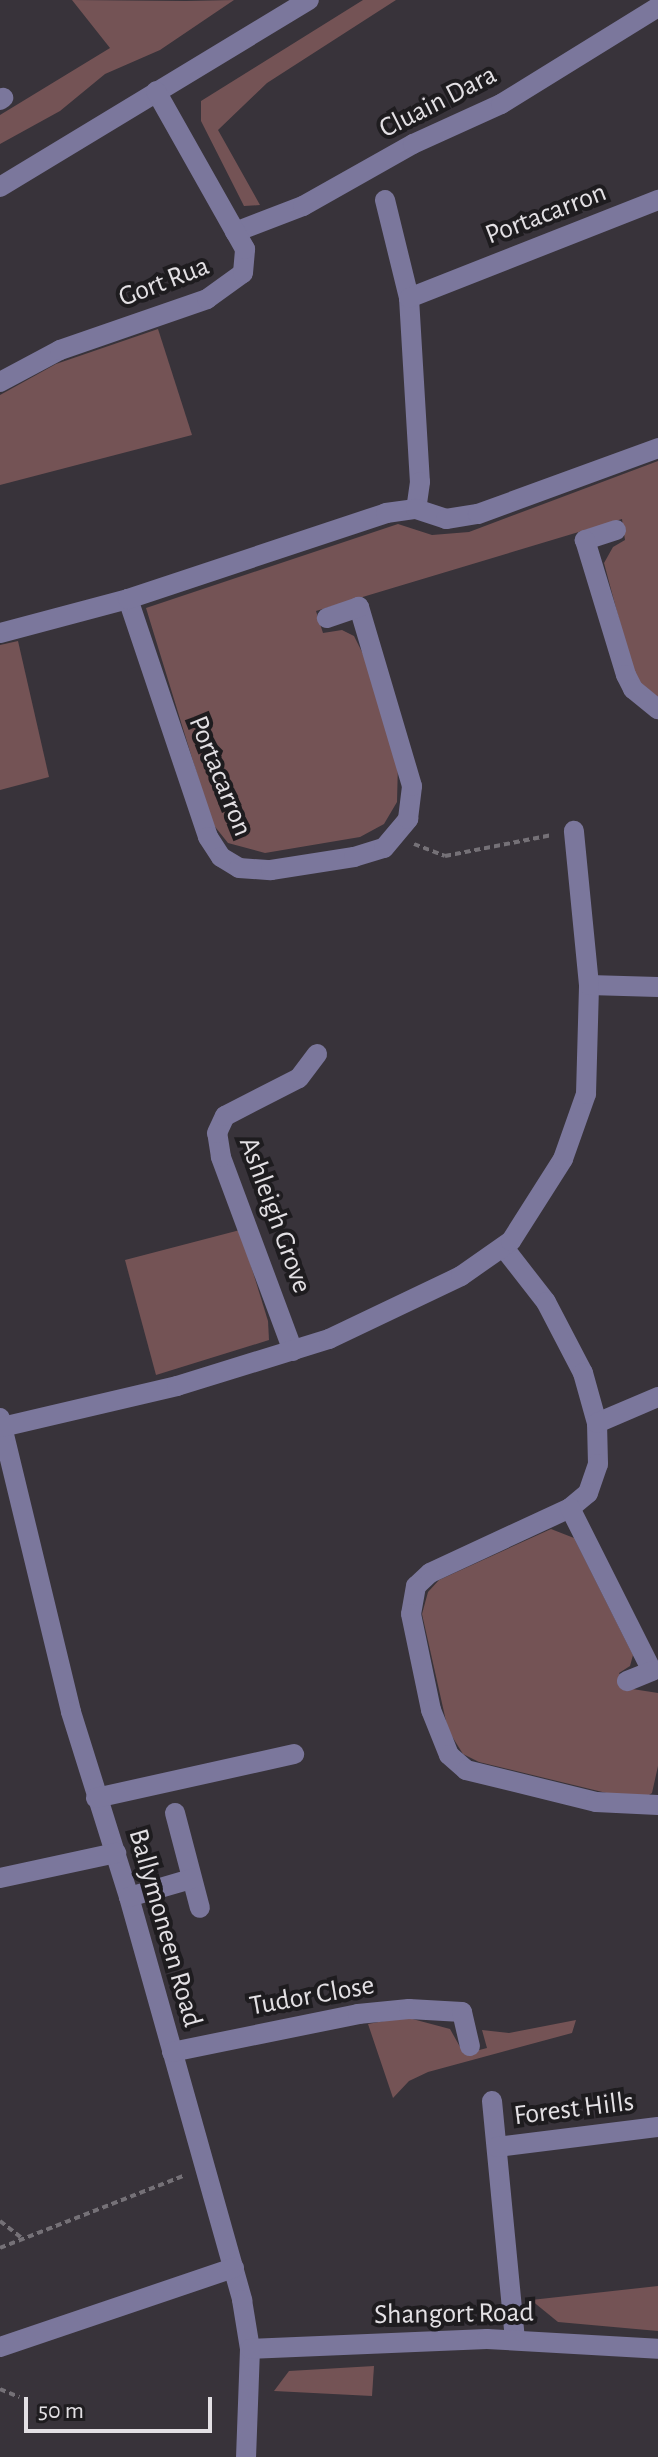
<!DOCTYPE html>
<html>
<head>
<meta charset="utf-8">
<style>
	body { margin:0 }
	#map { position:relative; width:658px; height:2457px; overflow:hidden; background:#38333a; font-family:"Alegreya Sans",sans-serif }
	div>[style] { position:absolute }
	.green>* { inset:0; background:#745355 }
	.path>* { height:4px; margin-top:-2px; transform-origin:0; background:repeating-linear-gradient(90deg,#757177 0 6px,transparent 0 10px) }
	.minor>* { height:20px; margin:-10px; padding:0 10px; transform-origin:10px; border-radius:10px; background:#7b779c }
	span { translate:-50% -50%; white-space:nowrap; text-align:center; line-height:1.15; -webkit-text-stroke:8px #1e1c1f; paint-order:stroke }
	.street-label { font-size:28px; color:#e3e0e4 }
	.scale { position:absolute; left:24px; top:2397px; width:188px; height:36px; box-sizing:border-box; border:4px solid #e3e0e4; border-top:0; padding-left:10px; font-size:24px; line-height:28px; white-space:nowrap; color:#e3e0e4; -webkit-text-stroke:6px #1e1c1f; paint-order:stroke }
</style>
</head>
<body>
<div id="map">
	<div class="green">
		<i style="clip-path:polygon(72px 0,186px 1px,234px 0,160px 50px,105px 74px,60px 111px,0 144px,0 115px,110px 48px)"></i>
		<i style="clip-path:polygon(363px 0,396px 0,267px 83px,218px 130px,260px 205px,244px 206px,201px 121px,201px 101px)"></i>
		<i style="clip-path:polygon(158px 329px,192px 435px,0 485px,0 395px,56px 364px)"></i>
		<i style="clip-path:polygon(658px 461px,658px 697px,641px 684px,632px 668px,604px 563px,613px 547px,625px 540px,622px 519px,316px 611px,323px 633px,342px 630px,354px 636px,364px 656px,398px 763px,397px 802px,384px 824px,360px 837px,265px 853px,228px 843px,212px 823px,146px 608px,398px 524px,432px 535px,469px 532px)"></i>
		<i style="clip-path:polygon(18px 641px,49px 777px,0 790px,0 645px)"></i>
		<i style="clip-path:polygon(240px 1230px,268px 1321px,269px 1340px,156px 1375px,125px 1260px)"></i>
		<i style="clip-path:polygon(551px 1529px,574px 1538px,633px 1655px,630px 1666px,619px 1673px,626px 1688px,658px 1693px,658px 1766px,652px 1793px,646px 1797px,623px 1797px,479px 1762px,463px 1754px,448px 1730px,422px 1614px,428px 1592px,439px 1580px)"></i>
		<i style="clip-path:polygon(405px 2017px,450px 2029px,464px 2054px,487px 2048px,482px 2030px,509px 2033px,576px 2020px,572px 2033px,428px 2072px,409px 2081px,393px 2098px,368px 2024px)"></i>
		<i style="clip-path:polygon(658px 2286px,658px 2331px,558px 2322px,531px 2300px)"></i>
		<i style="clip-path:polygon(374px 2366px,372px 2396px,274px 2391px,289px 2371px)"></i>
	</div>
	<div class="path">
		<i style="left:414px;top:844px;width:33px;rotate:21deg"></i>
		<i style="left:445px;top:856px;width:109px;rotate:-11.1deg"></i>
		<i style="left:0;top:2221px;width:29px;rotate:38deg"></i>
		<i style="left:0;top:2248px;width:197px;rotate:-21.5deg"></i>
		<i style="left:0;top:2389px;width:21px;rotate:23deg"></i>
	</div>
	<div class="minor">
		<i style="left:0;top:100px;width:4px;rotate:-34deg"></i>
		<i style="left:0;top:187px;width:361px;rotate:-31.2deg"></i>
		<i style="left:385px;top:200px;width:101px;rotate:76.2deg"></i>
		<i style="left:409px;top:298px;width:184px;rotate:86.6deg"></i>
		<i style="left:420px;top:482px;width:27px;rotate:98deg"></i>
		<i style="left:235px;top:232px;width:73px;rotate:-20.9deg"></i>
		<i style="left:303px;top:206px;width:126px;rotate:-29.4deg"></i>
		<i style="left:413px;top:144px;width:97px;rotate:-24.4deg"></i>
		<i style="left:501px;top:104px;width:185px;rotate:-31.7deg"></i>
		<i style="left:409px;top:298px;width:268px;rotate:-21.5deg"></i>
		<i style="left:0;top:382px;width:68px;rotate:-28.1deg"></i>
		<i style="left:60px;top:350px;width:156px;rotate:-19.1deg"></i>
		<i style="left:207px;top:299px;width:44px;rotate:-35.8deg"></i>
		<i style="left:243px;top:273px;width:24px;rotate:-85deg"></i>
		<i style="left:245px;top:249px;width:181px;rotate:-119.4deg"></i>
		<i style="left:616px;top:530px;width:33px;rotate:162deg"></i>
		<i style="left:585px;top:540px;width:141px;rotate:73.1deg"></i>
		<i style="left:626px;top:675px;width:16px;rotate:63deg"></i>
		<i style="left:633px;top:689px;width:32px;rotate:39deg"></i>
		<i style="left:128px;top:599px;width:251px;rotate:71.4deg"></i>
		<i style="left:208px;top:837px;width:24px;rotate:57deg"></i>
		<i style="left:221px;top:857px;width:21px;rotate:31deg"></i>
		<i style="left:239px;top:868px;width:32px;rotate:4deg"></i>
		<i style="left:271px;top:870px;width:84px;rotate:-8.9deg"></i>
		<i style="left:354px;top:857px;width:31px;rotate:-17deg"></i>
		<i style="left:384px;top:848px;width:38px;rotate:-50deg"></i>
		<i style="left:408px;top:819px;width:33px;rotate:-83deg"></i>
		<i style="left:412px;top:786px;width:187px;rotate:-106.5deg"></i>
		<i style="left:359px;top:607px;width:34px;rotate:161deg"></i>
		<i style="left:0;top:633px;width:132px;rotate:-14.9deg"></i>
		<i style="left:128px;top:599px;width:272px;rotate:-18.4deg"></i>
		<i style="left:386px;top:513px;width:30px;rotate:-8deg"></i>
		<i style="left:416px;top:509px;width:32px;rotate:18deg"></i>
		<i style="left:446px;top:519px;width:32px;rotate:-9deg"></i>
		<i style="left:478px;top:514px;width:192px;rotate:-20.1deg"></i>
		<i style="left:589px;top:985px;width:69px;rotate:1.7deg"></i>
		<i style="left:504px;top:1248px;width:68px;rotate:52.1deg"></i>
		<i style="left:546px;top:1302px;width:80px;rotate:62.5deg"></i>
		<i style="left:583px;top:1373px;width:52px;rotate:74.4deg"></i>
		<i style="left:597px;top:1423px;width:41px;rotate:88.6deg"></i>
		<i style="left:598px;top:1464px;width:31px;rotate:109deg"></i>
		<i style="left:588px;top:1493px;width:23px;rotate:140deg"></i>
		<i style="left:570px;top:1508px;width:154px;rotate:155.1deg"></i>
		<i style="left:430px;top:1573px;width:19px;rotate:137deg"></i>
		<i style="left:416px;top:1586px;width:28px;rotate:100deg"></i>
		<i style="left:411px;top:1614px;width:98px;rotate:78.2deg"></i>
		<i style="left:431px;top:1710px;width:48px;rotate:68.2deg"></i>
		<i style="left:449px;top:1755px;width:23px;rotate:41deg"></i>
		<i style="left:466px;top:1770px;width:134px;rotate:13.8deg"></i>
		<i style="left:596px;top:1802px;width:62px;rotate:2.8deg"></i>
		<i style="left:293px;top:1351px;width:207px;rotate:-110.4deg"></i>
		<i style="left:221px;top:1157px;width:24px;rotate:-99deg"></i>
		<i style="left:217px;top:1133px;width:19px;rotate:-65deg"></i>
		<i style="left:225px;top:1116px;width:83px;rotate:-27.2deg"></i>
		<i style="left:299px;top:1078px;width:30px;rotate:-53deg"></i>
		<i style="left:0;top:1418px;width:302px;rotate:76.4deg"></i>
		<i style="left:71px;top:1712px;width:194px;rotate:72.6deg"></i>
		<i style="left:129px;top:1897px;width:419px;rotate:74.3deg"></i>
		<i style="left:242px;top:2300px;width:50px;rotate:80.7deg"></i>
		<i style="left:250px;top:2349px;width:108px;rotate:92.1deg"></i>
		<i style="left:597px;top:1423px;width:66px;rotate:-23.1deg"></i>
		<i style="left:2px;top:1427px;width:180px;rotate:-13.2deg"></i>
		<i style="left:177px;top:1386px;width:159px;rotate:-17.2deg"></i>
		<i style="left:329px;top:1339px;width:146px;rotate:-25.5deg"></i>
		<i style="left:461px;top:1276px;width:61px;rotate:-35deg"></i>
		<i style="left:511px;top:1241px;width:97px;rotate:-57.6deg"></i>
		<i style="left:563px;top:1159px;width:69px;rotate:-70.5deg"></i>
		<i style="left:586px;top:1094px;width:109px;rotate:-88.4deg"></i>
		<i style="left:589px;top:985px;width:155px;rotate:-95.6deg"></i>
		<i style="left:570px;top:1508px;width:182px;rotate:63.3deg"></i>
		<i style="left:652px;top:1671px;width:27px;rotate:158deg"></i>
		<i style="left:96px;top:1798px;width:203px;rotate:-12.5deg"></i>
		<i style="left:175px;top:1813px;width:98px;rotate:75.3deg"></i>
		<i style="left:0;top:1878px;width:119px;rotate:-12.2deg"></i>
		<i style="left:129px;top:1897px;width:65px;rotate:-16.2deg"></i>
		<i style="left:172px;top:2052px;width:190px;rotate:-11.5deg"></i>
		<i style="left:358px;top:2014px;width:51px;rotate:-5.6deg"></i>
		<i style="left:409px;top:2009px;width:53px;rotate:3.2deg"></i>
		<i style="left:462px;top:2012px;width:35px;rotate:77deg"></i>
		<i style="left:492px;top:2101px;width:239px;rotate:84.5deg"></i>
		<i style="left:497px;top:2147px;width:162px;rotate:-7.1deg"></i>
		<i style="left:0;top:2347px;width:247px;rotate:-18.7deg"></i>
		<i style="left:250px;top:2349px;width:237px;rotate:-2.4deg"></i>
		<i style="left:487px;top:2339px;width:171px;rotate:3.3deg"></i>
	</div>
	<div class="street-label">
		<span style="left:438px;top:102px;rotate:-27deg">Cluain Dara</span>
		<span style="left:546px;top:214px;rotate:-21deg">Portacarron</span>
		<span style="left:164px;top:282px;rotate:-21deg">Gort Rua</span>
		<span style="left:220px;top:776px;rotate:68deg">Portacarron</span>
		<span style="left:275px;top:1215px;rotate:70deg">Ashleigh Grove</span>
		<span style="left:165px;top:1928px;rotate:74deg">Ballymoneen Road</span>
		<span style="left:312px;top:1996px;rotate:-10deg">Tudor Close</span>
		<span style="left:574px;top:2109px;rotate:-7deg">Forest Hills</span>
		<span style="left:454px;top:2314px;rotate:-1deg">Shangort Road</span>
	</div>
	<div class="scale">50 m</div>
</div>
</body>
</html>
